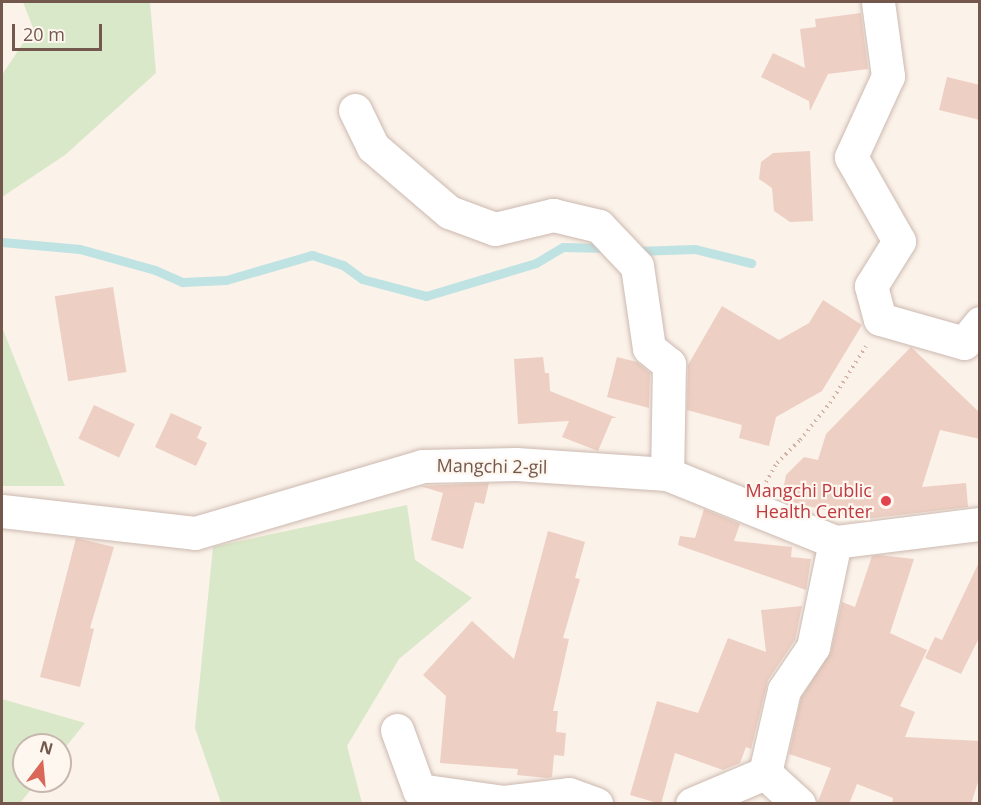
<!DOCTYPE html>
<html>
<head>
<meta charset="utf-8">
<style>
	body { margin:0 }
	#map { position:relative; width:981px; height:805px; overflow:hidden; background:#fbf2e9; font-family:"Open Sans",sans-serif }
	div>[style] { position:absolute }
	.green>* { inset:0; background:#d9e8c8 }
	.stream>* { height:9px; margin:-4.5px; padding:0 4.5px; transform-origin:4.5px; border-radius:4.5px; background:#bfe2e3 }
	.building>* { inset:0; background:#eecfc3; transform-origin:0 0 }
	.path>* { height:4px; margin-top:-2px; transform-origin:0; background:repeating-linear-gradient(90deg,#d3b2a6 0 1.5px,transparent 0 6px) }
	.roads { filter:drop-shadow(0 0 2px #ccb9b0) drop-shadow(0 0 2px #ccb9b0) }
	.minor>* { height:33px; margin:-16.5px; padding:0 16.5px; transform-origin:16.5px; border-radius:16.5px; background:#fff }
	.dots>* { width:16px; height:16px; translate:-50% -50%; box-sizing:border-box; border:3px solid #fef7ef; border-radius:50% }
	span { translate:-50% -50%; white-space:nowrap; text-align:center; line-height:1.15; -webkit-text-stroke:4.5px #fef7ef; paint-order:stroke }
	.street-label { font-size:18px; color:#74584e }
	.health-label { font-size:18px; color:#be3a42 }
	.right { translate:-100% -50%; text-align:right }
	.frame { position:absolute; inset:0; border:3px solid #74584e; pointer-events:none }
	.north { position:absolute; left:12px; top:733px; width:60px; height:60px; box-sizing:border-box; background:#fef7ef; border:2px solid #c7b7af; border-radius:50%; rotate:16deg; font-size:16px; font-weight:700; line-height:24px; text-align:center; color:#74584e }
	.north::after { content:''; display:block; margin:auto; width:21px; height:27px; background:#db6758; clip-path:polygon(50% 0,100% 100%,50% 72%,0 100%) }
	.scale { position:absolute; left:12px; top:24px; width:90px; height:27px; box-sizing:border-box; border:3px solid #74584e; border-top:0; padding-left:8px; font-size:18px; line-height:21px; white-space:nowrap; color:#74584e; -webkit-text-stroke:4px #fef7ef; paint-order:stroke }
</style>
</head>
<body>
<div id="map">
	<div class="green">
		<i style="clip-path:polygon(23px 2px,150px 2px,156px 73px,65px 155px,2px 197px,2px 75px,33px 28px)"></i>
		<i style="clip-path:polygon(2px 327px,65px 486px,2px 486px)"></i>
		<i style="clip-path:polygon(407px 505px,415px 560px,472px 598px,399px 659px,347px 746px,362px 803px,221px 803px,195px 728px,213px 547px)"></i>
		<i style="clip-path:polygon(2px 699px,85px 723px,60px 754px,60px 745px,24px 745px,24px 781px,38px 781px,20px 803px,2px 803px)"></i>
	</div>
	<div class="stream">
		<i style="left:2px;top:242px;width:78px;rotate:5.1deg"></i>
		<i style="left:80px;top:249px;width:78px;rotate:15.6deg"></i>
		<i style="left:155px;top:270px;width:30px;rotate:24deg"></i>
		<i style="left:182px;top:282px;width:44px;rotate:-2.6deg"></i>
		<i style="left:226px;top:280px;width:90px;rotate:-16.2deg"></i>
		<i style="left:312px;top:255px;width:33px;rotate:18deg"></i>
		<i style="left:343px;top:265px;width:24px;rotate:36deg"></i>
		<i style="left:362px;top:279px;width:66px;rotate:14.9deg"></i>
		<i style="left:426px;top:296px;width:115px;rotate:-16.7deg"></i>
		<i style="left:536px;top:263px;width:31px;rotate:-31deg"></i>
		<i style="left:563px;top:247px;width:44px;rotate:1.3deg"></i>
		<i style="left:636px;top:251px;width:59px;rotate:-1.9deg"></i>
		<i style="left:695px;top:249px;width:58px;rotate:14deg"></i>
	</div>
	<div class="building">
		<i style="clip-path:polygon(861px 13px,868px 69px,828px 74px,810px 111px,809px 101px,761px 77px,773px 53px,805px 68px,800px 29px,816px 27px,815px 19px)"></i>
		<i style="clip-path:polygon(947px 77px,980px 85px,980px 120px,939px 110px)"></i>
		<i style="clip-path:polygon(810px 151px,813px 221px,790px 222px,774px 211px,772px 188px,759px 179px,761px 162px,773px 153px)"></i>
		<i style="left:113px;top:287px;width:86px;height:59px;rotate:81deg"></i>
		<i style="clip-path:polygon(823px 300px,862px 325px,822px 391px,776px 417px,769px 446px,739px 438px,742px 425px,687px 410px,688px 365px,722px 306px,779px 340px,809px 323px)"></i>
		<i style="clip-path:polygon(911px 347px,980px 413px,980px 439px,940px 430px,922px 487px,966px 483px,968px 507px,865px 519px,781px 500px,786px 475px,804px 457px,818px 460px,826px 434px)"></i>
		<i style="clip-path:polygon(543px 357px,545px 373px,549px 373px,550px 391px,617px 418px,612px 418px,598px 451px,562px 437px,569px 421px,518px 424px,514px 359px)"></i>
		<i style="clip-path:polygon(617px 357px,637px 362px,650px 373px,649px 408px,607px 397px)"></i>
		<i style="left:94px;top:405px;width:45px;height:37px;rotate:25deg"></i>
		<i style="clip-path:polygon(171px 413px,202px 427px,197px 438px,207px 443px,196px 466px,155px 447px)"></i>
		<i style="clip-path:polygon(489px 483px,484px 504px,475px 502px,463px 549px,431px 540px,443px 493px,420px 486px)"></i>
		<i style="clip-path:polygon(704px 509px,740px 524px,734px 541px,792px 547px,791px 557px,811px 559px,806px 590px,678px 545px,680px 536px,695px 538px)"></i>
		<i style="clip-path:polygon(548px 531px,585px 542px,575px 578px,580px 579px,563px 638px,569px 639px,553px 711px,558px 711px,556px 732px,566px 733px,564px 756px,554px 755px,552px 777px,547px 778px,517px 775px,518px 769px,440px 763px,446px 696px,423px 675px,472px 621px,514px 659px)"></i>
		<i style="clip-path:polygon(76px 538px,114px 547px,90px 628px,94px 629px,80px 687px,40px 677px)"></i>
		<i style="clip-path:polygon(879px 555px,914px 559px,890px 633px,927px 650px,900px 706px,915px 712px,905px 737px,980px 741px,980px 776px,971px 804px,892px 804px,893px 798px,857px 784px,849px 804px,817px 804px,831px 768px,789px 754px,801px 698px,831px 651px,842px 602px,855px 607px,872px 556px)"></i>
		<i style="clip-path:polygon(980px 560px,980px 636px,961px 674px,925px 658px,935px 637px,942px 640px)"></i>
		<i style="clip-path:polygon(802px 606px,795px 640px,768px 680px,751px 749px,746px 747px,740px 763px,723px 770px,675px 753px,661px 804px,630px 795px,657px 701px,698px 713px,728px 638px,766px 652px,761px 610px)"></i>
	</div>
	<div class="path">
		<i style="left:766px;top:482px;width:22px;rotate:-60deg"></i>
		<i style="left:777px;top:463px;width:33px;rotate:-45deg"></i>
		<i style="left:800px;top:440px;width:48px;rotate:-51deg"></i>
		<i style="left:830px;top:403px;width:67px;rotate:-57.7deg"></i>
	</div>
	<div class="roads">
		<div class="minor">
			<i style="left:878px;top:2px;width:75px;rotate:82.3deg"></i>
			<i style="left:888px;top:76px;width:89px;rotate:114.6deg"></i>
			<i style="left:851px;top:157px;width:97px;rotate:60.3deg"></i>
			<i style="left:899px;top:241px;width:53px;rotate:121.9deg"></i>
			<i style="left:871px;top:286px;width:34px;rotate:75deg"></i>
			<i style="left:880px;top:319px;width:87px;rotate:15.9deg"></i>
			<i style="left:964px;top:343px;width:26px;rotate:-51deg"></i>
			<i style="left:355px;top:110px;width:41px;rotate:64.1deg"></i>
			<i style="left:373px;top:147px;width:100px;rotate:40.5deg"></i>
			<i style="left:449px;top:212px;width:49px;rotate:20.3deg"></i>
			<i style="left:495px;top:229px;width:60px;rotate:-13.6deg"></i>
			<i style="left:553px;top:215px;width:47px;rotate:13.4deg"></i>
			<i style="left:599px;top:226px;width:55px;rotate:46.5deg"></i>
			<i style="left:637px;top:266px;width:83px;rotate:81.7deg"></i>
			<i style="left:649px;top:348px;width:26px;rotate:39deg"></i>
			<i style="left:669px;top:364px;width:110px;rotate:91deg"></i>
			<i style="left:2px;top:511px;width:194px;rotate:6.5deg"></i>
			<i style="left:195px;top:533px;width:237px;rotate:-16.4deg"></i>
			<i style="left:422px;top:466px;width:94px;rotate:-1.2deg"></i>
			<i style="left:516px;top:464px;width:151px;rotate:3.8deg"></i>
			<i style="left:667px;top:474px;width:181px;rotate:22deg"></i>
			<i style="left:835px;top:542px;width:146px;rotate:-7.1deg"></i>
			<i style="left:397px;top:730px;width:64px;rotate:69.9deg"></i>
			<i style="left:419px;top:790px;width:86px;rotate:8deg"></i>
			<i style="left:504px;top:802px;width:65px;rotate:-7deg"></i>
			<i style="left:569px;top:794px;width:29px;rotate:20deg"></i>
			<i style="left:765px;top:773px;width:85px;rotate:-77.1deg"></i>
			<i style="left:784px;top:690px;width:52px;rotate:-56deg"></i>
			<i style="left:813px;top:647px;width:107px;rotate:-78.2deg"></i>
			<i style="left:692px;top:804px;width:79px;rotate:-23deg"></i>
			<i style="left:765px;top:773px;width:46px;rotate:42.4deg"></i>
		</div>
	</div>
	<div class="dots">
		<i style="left:886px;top:501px;background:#e0444e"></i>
	</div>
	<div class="street-label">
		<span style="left:492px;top:466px;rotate:1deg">Mangchi 2-gil</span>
	</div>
	<div class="health-label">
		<span class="right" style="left:872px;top:501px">Mangchi Public<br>Health Center</span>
	</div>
	<div class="frame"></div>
	<div class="north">N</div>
	<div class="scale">20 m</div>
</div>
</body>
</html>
